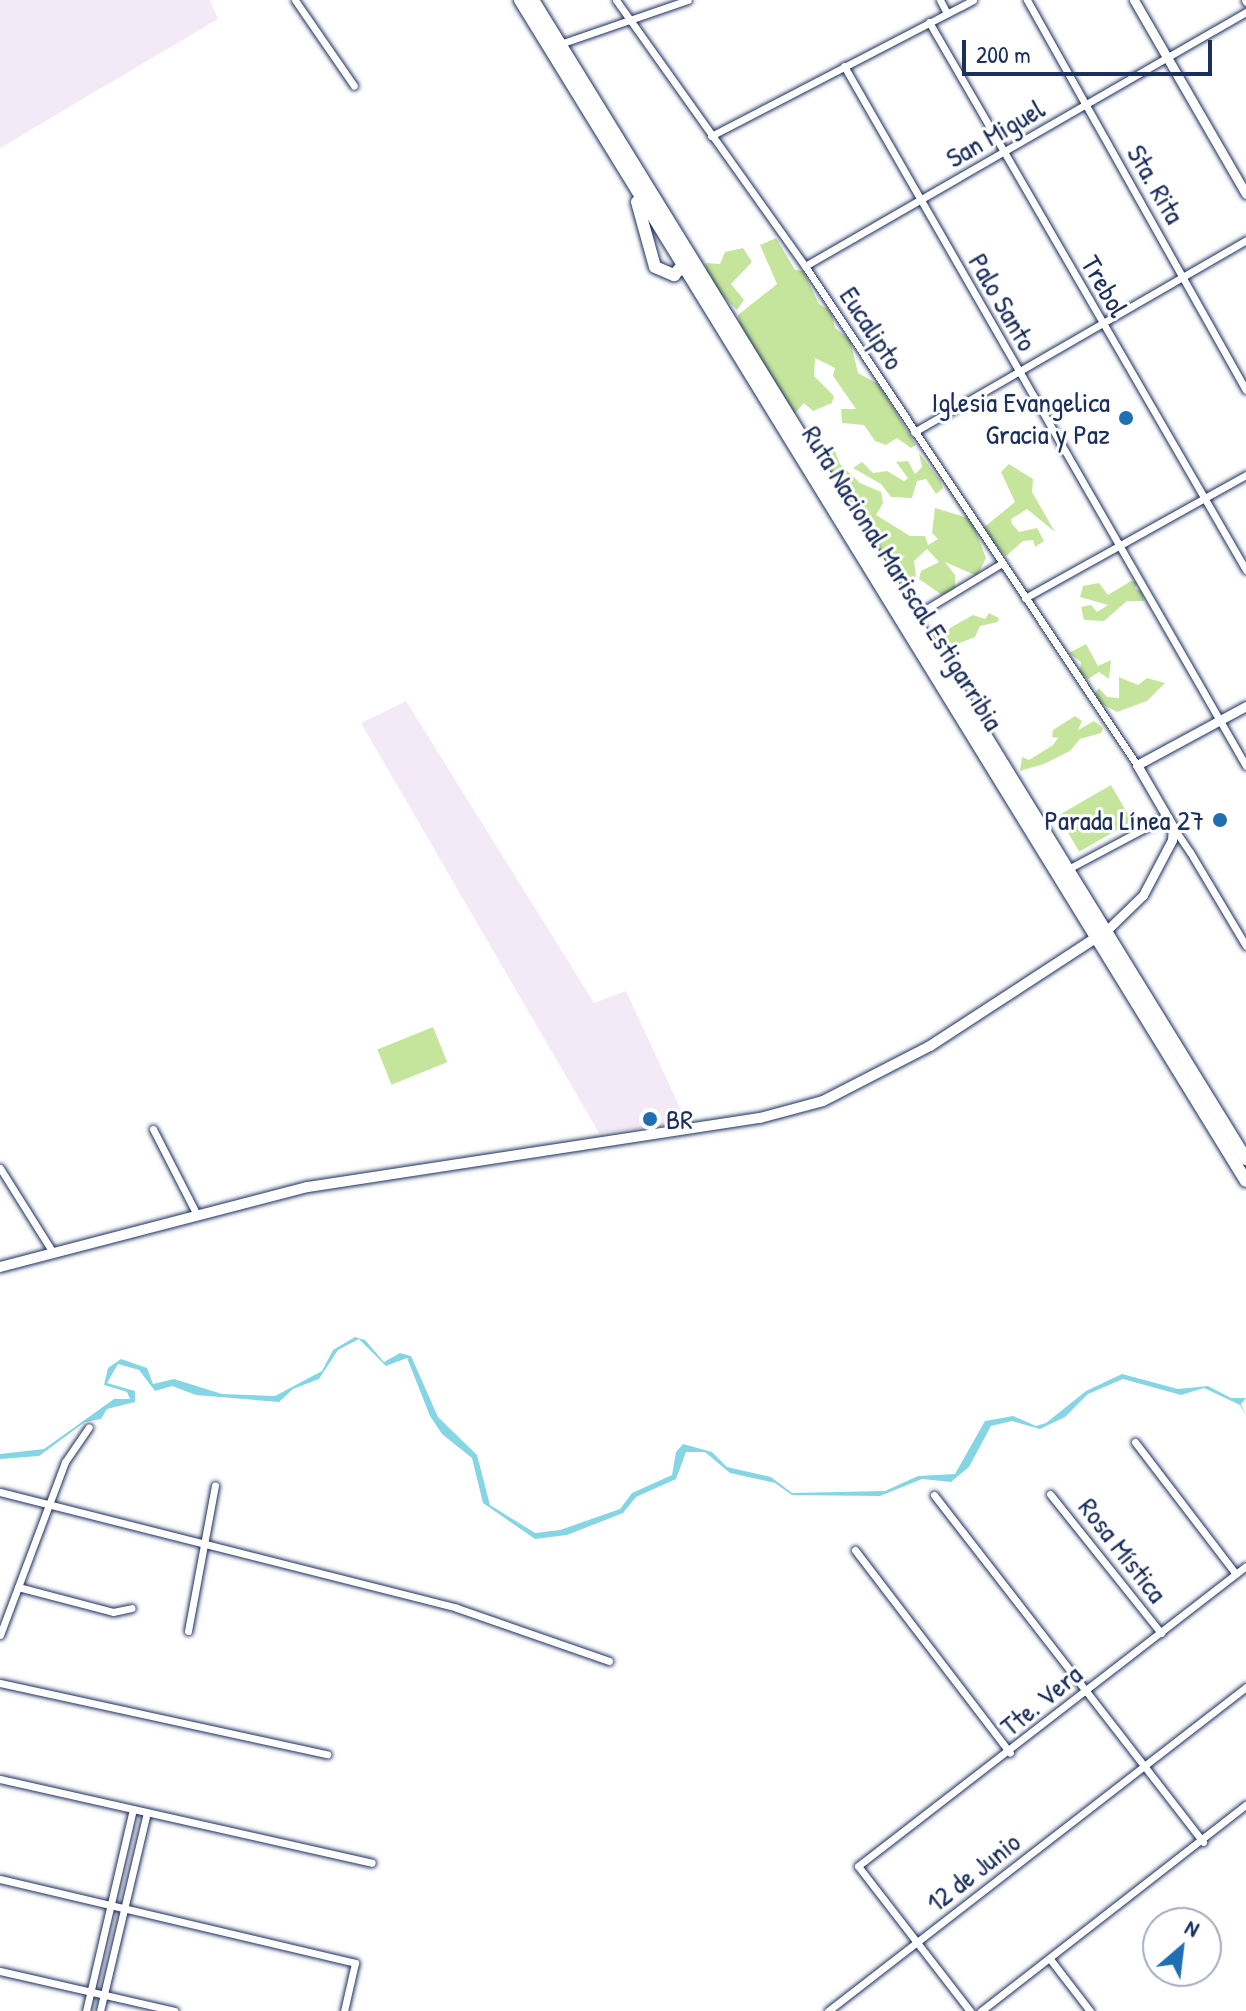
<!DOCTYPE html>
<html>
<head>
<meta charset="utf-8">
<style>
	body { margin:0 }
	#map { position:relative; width:1246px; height:2011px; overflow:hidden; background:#fff; font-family:"Patrick Hand",sans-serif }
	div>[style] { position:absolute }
	.built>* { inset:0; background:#f4e9f6 }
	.green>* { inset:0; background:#c6e59c; transform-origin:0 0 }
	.water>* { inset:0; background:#86d5e4 }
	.roads { filter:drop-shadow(0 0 2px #1b2f5e) drop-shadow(0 0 2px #1b2f5e) }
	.minor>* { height:7px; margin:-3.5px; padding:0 3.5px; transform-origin:3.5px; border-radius:3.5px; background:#fff }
	.tertiary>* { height:9px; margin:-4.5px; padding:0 4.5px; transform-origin:4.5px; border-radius:4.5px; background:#fff }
	.secondary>* { height:10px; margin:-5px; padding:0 5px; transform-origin:5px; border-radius:5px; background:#fff }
	.trunk>* { height:12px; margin:-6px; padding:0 6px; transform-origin:6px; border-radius:6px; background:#fff }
	.dots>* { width:22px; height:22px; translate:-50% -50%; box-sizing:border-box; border:4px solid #fff; border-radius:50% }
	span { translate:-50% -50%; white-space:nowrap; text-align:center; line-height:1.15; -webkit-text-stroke:6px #fff; paint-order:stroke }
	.street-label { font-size:28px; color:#1b2f5e }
	.poi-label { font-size:28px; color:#1b2f5e }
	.right { translate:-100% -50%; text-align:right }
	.left { translate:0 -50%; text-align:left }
	.north { position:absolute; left:1142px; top:1907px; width:80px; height:80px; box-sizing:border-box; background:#fff; border:2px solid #a4acbf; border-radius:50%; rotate:28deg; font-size:22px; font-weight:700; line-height:32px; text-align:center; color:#1b2f5e }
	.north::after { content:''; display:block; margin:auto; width:28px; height:36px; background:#1f6fb2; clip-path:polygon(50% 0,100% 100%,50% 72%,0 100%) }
	.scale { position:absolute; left:962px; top:40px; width:250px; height:36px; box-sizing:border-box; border:4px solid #1b2f5e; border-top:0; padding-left:10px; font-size:24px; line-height:28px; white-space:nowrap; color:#1b2f5e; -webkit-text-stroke:6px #fff; paint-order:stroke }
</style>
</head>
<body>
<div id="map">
	<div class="built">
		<i style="clip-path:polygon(0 0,210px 0,218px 19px,0 148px)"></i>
		<i style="clip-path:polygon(406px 701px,594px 1003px,626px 991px,687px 1123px,599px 1133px,361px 723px)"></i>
	</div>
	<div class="green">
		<i style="clip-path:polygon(776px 238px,795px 270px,803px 271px,819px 304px,831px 311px,835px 328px,850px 340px,858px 373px,878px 384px,916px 445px,911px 448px,897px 438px,886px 445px,875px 441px,864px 425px,842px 423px,841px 409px,856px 409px,833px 376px,835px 368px,815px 358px,814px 376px,834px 396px,832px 403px,813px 411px,804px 403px,794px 414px,741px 330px,738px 315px,777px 284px,760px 245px)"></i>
		<i style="clip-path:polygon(743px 248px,752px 262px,731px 284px,744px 300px,737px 310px,709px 282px,705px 263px,720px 264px,725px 252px)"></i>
		<i style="clip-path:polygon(822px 447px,835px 451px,840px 464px,860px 483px,881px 492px,883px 503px,876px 515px,910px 536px,925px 536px,928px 545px,938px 539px,932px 533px,935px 508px,971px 519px,986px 558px,977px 576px,945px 562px,955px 575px,955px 588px,942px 595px,919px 579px,921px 571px,939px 562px,927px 549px,914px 561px,916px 577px,902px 584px,872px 544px,822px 460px)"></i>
		<i style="clip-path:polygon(919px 453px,940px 480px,943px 488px,936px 494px,926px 479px,917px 481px,912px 498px,891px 497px,881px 484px,853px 468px,862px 462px,873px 473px,887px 471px,904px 481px,908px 478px,896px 462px,908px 461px,915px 474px,922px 467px)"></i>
		<i style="clip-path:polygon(1009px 464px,1033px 479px,1032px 492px,1055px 532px,1027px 509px,1011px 519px,1012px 524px,1019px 532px,1037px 528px,1044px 541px,1035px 547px,1033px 540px,1023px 541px,1006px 556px,982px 529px,1015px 502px,1001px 472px)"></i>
		<i style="clip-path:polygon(1131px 581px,1137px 582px,1135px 589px,1142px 591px,1144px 601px,1127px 601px,1104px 621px,1084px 620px,1081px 607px,1091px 605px,1097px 612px,1108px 605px,1080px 597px,1083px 586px,1099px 583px,1108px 595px)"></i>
		<i style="clip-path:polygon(989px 613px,999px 618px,998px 622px,980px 626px,975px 637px,947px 648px,940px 645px,950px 628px,973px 615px,985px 619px)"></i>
		<i style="clip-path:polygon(1086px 644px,1098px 666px,1111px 660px,1109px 679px,1099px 672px,1088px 679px,1080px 673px,1081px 662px,1069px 653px)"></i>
		<i style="clip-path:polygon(1119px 677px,1138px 685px,1147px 678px,1165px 683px,1147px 701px,1117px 712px,1100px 703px,1095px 693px,1099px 688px,1107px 697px,1119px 698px)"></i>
		<i style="clip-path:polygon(1075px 716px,1082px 721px,1078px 730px,1094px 721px,1103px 728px,1101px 733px,1080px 739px,1070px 751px,1044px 764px,1020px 771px,1022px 757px,1029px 760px,1053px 745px,1058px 738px,1052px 737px,1053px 730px)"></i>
		<i style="left:1111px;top:785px;width:42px;height:61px;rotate:60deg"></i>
		<i style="left:433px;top:1027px;width:38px;height:60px;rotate:68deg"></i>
	</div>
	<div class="water">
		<i style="clip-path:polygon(355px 1337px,365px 1340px,384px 1362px,400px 1353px,411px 1356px,438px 1417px,477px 1455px,490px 1505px,535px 1533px,560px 1530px,620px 1509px,632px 1493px,672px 1475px,676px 1452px,683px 1444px,712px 1452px,727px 1467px,771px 1477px,792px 1493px,885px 1491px,918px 1476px,955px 1474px,985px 1421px,1013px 1416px,1036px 1426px,1046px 1423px,1086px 1391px,1122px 1374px,1178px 1389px,1208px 1386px,1231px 1398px,1246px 1398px,1241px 1404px,1246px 1415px,1240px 1405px,1204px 1388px,1181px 1395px,1123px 1379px,1088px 1394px,1065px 1417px,1040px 1429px,1012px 1421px,991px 1426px,969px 1467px,951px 1482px,922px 1479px,880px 1496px,792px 1495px,775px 1483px,730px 1473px,705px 1452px,686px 1452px,676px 1479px,636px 1497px,623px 1513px,567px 1535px,535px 1539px,483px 1503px,472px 1458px,442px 1434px,430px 1416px,407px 1358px,386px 1366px,359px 1339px,338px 1350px,319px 1379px,293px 1389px,279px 1402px,196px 1395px,172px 1386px,155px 1391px,139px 1370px,118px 1364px,107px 1383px,135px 1391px,135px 1402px,107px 1409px,101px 1419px,85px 1422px,39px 1456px,0 1459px,0 1454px,44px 1449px,114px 1399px,130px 1399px,127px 1392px,104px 1385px,108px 1368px,121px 1359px,147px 1368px,153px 1384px,174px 1379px,222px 1394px,275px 1396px,322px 1371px,333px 1350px)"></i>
	</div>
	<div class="roads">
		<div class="minor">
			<i style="left:295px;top:0;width:104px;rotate:55.5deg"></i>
			<i style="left:616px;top:0;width:326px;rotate:54.6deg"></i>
			<i style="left:805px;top:266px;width:599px;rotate:56.36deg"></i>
			<i style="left:940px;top:0;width:15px;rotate:62deg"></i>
			<i style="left:1027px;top:0;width:447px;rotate:60.7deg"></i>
			<i style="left:1245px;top:0;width:2px;rotate:63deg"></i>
			<i style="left:929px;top:22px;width:633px;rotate:59.95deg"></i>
			<i style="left:560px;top:44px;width:135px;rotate:-19deg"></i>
			<i style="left:844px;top:66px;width:807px;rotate:60.13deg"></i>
			<i style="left:711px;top:136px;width:295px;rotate:-27.4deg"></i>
			<i style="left:805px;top:266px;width:509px;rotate:-29.94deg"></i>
			<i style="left:914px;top:432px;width:384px;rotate:-30deg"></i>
			<i style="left:1025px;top:598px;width:253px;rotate:-29.1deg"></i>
			<i style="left:913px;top:617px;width:104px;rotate:-31.2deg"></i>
			<i style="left:1068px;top:869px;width:104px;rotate:-28deg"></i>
			<i style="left:1160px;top:820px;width:15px;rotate:28deg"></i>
			<i style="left:1173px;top:827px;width:30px;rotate:56deg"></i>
			<i style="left:1190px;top:852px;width:109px;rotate:59.2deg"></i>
			<i style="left:153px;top:1129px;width:97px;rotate:62.9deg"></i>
			<i style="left:0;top:1168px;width:98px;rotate:57.9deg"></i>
			<i style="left:1135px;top:1442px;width:166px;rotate:52.6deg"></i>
			<i style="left:0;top:1492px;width:471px;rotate:14.2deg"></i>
			<i style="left:457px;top:1608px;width:161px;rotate:19.2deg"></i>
			<i style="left:1050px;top:1494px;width:178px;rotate:51.4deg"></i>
			<i style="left:934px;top:1495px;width:439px;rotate:52.2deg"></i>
			<i style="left:855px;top:1550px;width:255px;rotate:52.6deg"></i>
			<i style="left:18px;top:1587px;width:98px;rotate:14.7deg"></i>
			<i style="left:113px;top:1612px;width:19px;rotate:-12deg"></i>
			<i style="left:188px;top:1631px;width:148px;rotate:-79.5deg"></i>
			<i style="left:0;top:1635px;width:185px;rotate:-69.4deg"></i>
			<i style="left:65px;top:1462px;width:42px;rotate:-55.6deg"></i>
			<i style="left:0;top:1683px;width:335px;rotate:12.3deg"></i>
			<i style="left:0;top:1779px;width:381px;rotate:12.7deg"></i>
			<i style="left:0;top:1879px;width:365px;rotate:13.3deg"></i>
			<i style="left:355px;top:1963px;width:49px;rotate:102.9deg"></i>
			<i style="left:1050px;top:1959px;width:66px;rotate:52.4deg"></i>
			<i style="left:0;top:1971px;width:179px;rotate:12.9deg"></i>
			<i style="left:86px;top:2011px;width:207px;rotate:-76.9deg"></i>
			<i style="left:100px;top:2011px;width:204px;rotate:-76.7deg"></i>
			<i style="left:828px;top:2011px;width:529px;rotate:-37.78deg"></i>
			<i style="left:970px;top:2011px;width:183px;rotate:-127.7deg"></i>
			<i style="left:858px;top:1866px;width:490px;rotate:-37.7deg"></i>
			<i style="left:981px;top:2011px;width:336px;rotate:-37.9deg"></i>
		</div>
		<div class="tertiary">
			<i style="left:1134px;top:0;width:224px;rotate:60deg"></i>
			<i style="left:1107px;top:930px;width:50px;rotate:-44.2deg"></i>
			<i style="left:1143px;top:895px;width:62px;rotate:-62.2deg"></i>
			<i style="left:1172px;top:840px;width:13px;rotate:-86deg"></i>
			<i style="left:1173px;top:827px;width:72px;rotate:-120.1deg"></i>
			<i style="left:1137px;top:765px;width:124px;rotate:-28.4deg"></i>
		</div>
		<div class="secondary">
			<i style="left:0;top:1267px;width:318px;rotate:-14.6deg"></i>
			<i style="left:308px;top:1187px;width:457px;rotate:-8.7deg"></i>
			<i style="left:760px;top:1118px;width:65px;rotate:-15.1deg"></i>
			<i style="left:823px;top:1101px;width:120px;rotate:-27.2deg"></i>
			<i style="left:930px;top:1046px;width:205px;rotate:-33.1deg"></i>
		</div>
		<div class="trunk">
			<i style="left:520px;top:0;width:1386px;rotate:58.42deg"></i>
			<i style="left:533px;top:0;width:1361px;rotate:58.4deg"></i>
			<i style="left:637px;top:202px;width:67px;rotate:74.5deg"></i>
			<i style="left:655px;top:267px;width:21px;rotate:23deg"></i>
			<i style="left:674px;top:275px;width:19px;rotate:-47deg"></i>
		</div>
	</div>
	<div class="dots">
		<i style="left:1126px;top:418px;background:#1f6fb2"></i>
		<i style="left:1220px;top:820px;background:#1f6fb2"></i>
		<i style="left:650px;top:1119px;background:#1f6fb2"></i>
	</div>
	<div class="street-label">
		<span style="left:995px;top:133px;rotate:-30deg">San Miguel</span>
		<span style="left:1156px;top:184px;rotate:60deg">Sta. Rita</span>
		<span style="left:1105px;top:286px;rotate:60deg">Trebol</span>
		<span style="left:1003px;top:302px;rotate:60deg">Palo Santo</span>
		<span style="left:872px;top:328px;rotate:57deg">Eucalipto</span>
		<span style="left:903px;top:578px;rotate:58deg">Ruta Nacional Mariscal Estigarribia</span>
		<span style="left:1123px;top:1550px;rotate:52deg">Rosa Mística</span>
		<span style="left:1041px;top:1700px;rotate:-39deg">Tte. Vera</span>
		<span style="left:973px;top:1872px;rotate:-38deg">12 de Junio</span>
	</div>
	<div class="poi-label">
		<span class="right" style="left:1110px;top:418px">Iglesia Evangelica<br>Gracia y Paz</span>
		<span class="right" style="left:1204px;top:820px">Parada Línea 27</span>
		<span class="left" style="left:666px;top:1119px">BR</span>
	</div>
	<div class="north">N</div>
	<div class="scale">200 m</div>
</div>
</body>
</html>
